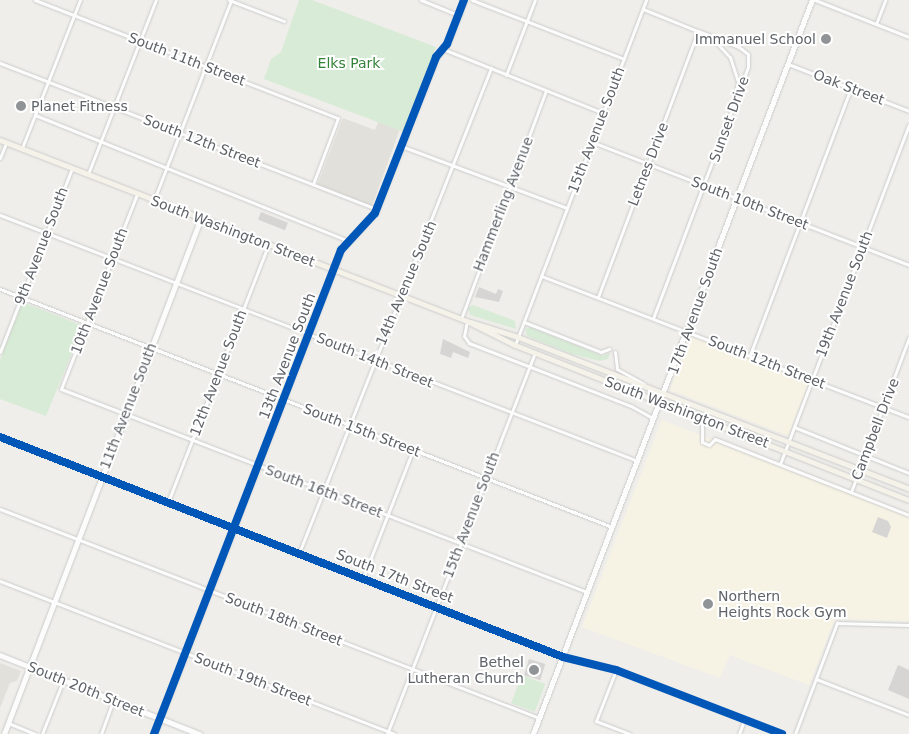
<!DOCTYPE html>
<html>
<head>
<meta charset="utf-8">
<style>
	body { margin:0 }
	#map { position:relative; width:909px; height:734px; overflow:hidden; background:#efeeea; font-family:"DejaVu Sans",sans-serif }
	div>[style] { position:absolute }
	.commercial>* { inset:0; background:#f7f3e4; transform-origin:0 0 }
	.education>* { inset:0; background:#e2e0da }
	.green>* { inset:0; background:#d8ebd6; transform-origin:0 0 }
	.building>* { inset:0; background:#d6d5d3; transform-origin:0 0 }
	.roads { filter:drop-shadow(0 0 1px #cbcccc) drop-shadow(0 0 1px #cbcccc) }
	.minor>* { height:3px; margin:-1.5px; padding:0 1.5px; transform-origin:1.5px; border-radius:1.5px; background:#fdfcfc }
	.tertiary>* { height:4.5px; margin:-2.25px; padding:0 2.25px; transform-origin:2.25px; border-radius:2.25px; background:#fdfcfc }
	.primary>* { height:5px; margin:-2.5px; padding:0 2.5px; transform-origin:2.5px; border-radius:2.5px; background:#f4f2e9 }
	.cycleway>* { height:8px; margin:-4px; padding:0 4px; transform-origin:4px; border-radius:4px; background:#0057b8 }
	.dots>* { width:14px; height:14px; translate:-50% -50%; box-sizing:border-box; border:2px solid #fff; border-radius:50% }
	span { translate:-50% -50%; white-space:nowrap; text-align:center; line-height:1.15; -webkit-text-stroke:4px #fff; paint-order:stroke }
	.poi-label { font-size:14px; color:#5f6368 }
	.right { translate:-100% -50%; text-align:right }
	.left { translate:0 -50%; text-align:left }
	.street-label { font-size:14px; color:#5f6368 }
	.park-label { font-size:14px; color:#348238 }
</style>
</head>
<body>
<div id="map">
	<div class="commercial">
		<i style="left:691px;top:335px;width:127px;height:59px;rotate:21deg"></i>
		<i style="clip-path:polygon(662px 420px,909px 517px,909px 621px,835px 619px,809px 685px,730px 655px,720px 678px,582px 627px)"></i>
	</div>
	<div class="education">
		<i style="clip-path:polygon(393px 84px,413px 93px,372px 206px,317px 186px,343px 118px,375px 130px)"></i>
		<i style="clip-path:polygon(0 663px,21px 671px,17px 681px,10px 683px,0 708px)"></i>
	</div>
	<div class="green">
		<i style="clip-path:polygon(299px 0,312px 0,436px 47px,404px 132px,264px 79px,271px 59px,281px 52px)"></i>
		<i style="clip-path:polygon(22px 302px,83px 326px,46px 416px,0 399px,0 360px)"></i>
		<i style="clip-path:polygon(473px 305px,515px 321px,516px 329px,470px 315px,468px 308px)"></i>
		<i style="clip-path:polygon(530px 327px,603px 356px,610px 353px,608px 359px,600px 361px,572px 354px,527px 336px,525px 329px)"></i>
		<i style="left:522px;top:675px;width:25px;height:30px;rotate:21deg"></i>
	</div>
	<div class="building">
		<i style="left:261px;top:212px;width:29px;height:8px;rotate:22deg"></i>
		<i style="clip-path:polygon(479px 287px,496px 294px,498px 289px,503px 291px,499px 302px,475px 297px)"></i>
		<i style="clip-path:polygon(443px 339px,470px 352px,468px 358px,453px 352px,451px 358px,440px 354px)"></i>
		<i style="clip-path:polygon(878px 517px,888px 521px,891px 527px,887px 538px,872px 532px)"></i>
		<i style="left:529px;top:659px;width:17px;height:17px;rotate:17deg"></i>
		<i style="clip-path:polygon(898px 665px,909px 670px,909px 699px,888px 690px)"></i>
	</div>
	<div class="roads">
		<div class="minor">
			<i style="left:35px;top:0;width:325px;rotate:21.3deg"></i>
			<i style="left:338px;top:118px;width:71px;rotate:110.7deg"></i>
			<i style="left:229px;top:0;width:59px;rotate:20.9deg"></i>
			<i style="left:421px;top:0;width:40px;rotate:22deg"></i>
			<i style="left:472px;top:0;width:163px;rotate:21.2deg"></i>
			<i style="left:815px;top:0;width:101px;rotate:21.5deg"></i>
			<i style="left:643px;top:9px;width:61px;rotate:22deg"></i>
			<i style="left:876px;top:24px;width:26px;rotate:-69deg"></i>
			<i style="left:712px;top:38px;width:26px;rotate:47deg"></i>
			<i style="left:730px;top:57px;width:26px;rotate:72deg"></i>
			<i style="left:738px;top:82px;width:11px;rotate:100deg"></i>
			<i style="left:443px;top:49px;width:172px;rotate:21.8deg"></i>
			<i style="left:0;top:63px;width:404px;rotate:21.2deg"></i>
			<i style="left:788px;top:64px;width:130px;rotate:21.2deg"></i>
			<i style="left:506px;top:75px;width:80px;rotate:-68.9deg"></i>
			<i style="left:35px;top:115px;width:337px;rotate:21.9deg"></i>
			<i style="left:592px;top:142px;width:340px;rotate:21.2deg"></i>
			<i style="left:401px;top:146px;width:177px;rotate:20.5deg"></i>
			<i style="left:22px;top:148px;width:159px;rotate:-68.6deg"></i>
			<i style="left:0;top:158px;width:16px;rotate:-68deg"></i>
			<i style="left:88px;top:174px;width:187px;rotate:-68.7deg"></i>
			<i style="left:137px;top:194px;width:209px;rotate:111.3deg"></i>
			<i style="left:61px;top:389px;width:564px;rotate:21.1deg"></i>
			<i style="left:154px;top:200px;width:214px;rotate:-68.9deg"></i>
			<i style="left:0;top:215px;width:684px;rotate:21.09deg"></i>
			<i style="left:541px;top:276px;width:394px;rotate:21deg"></i>
			<i style="left:0;top:289px;width:657px;rotate:21.25deg"></i>
			<i style="left:598px;top:297px;width:284px;rotate:-69.4deg"></i>
			<i style="left:698px;top:31px;width:44px;rotate:21.3deg"></i>
			<i style="left:739px;top:47px;width:11px;rotate:38deg"></i>
			<i style="left:748px;top:54px;width:13px;rotate:90deg"></i>
			<i style="left:748px;top:67px;width:269px;rotate:110.7deg"></i>
			<i style="left:461px;top:319px;width:244px;rotate:-69.6deg"></i>
			<i style="left:467px;top:321px;width:15px;rotate:101deg"></i>
			<i style="left:464px;top:336px;width:9px;rotate:54deg"></i>
			<i style="left:469px;top:343px;width:174px;rotate:21.3deg"></i>
			<i style="left:631px;top:406px;width:26px;rotate:29deg"></i>
			<i style="left:524px;top:322px;width:83px;rotate:21.3deg"></i>
			<i style="left:601px;top:352px;width:9px;rotate:-21deg"></i>
			<i style="left:515px;top:345px;width:369px;rotate:-69.2deg"></i>
			<i style="left:0;top:352px;width:198px;rotate:-68.6deg"></i>
			<i style="left:615px;top:352px;width:17px;rotate:83deg"></i>
			<i style="left:617px;top:369px;width:31px;rotate:29deg"></i>
			<i style="left:750px;top:355px;width:285px;rotate:-69.3deg"></i>
			<i style="left:687px;top:415px;width:17px;rotate:31deg"></i>
			<i style="left:702px;top:424px;width:18px;rotate:90deg"></i>
			<i style="left:702px;top:442px;width:8px;rotate:23deg"></i>
			<i style="left:709px;top:445px;width:8px;rotate:-45deg"></i>
			<i style="left:715px;top:439px;width:208px;rotate:21.4deg"></i>
			<i style="left:794px;top:427px;width:124px;rotate:21.8deg"></i>
			<i style="left:0;top:437px;width:604px;rotate:21.34deg"></i>
			<i style="left:563px;top:657px;width:55px;rotate:13.8deg"></i>
			<i style="left:616px;top:670px;width:178px;rotate:21.1deg"></i>
			<i style="left:780px;top:464px;width:363px;rotate:-69.2deg"></i>
			<i style="left:851px;top:492px;width:165px;rotate:-69.4deg"></i>
			<i style="left:168px;top:502px;width:276px;rotate:-68.7deg"></i>
			<i style="left:0;top:509px;width:578px;rotate:21.19deg"></i>
			<i style="left:299px;top:553px;width:522px;rotate:-68.4deg"></i>
			<i style="left:363px;top:578px;width:137px;rotate:-68.7deg"></i>
			<i style="left:0;top:581px;width:423px;rotate:21.2deg"></i>
			<i style="left:616px;top:670px;width:55px;rotate:111.4deg"></i>
			<i style="left:596px;top:721px;width:36px;rotate:21deg"></i>
			<i style="left:816px;top:679px;width:100px;rotate:21.2deg"></i>
			<i style="left:8px;top:723px;width:29px;rotate:22deg"></i>
			<i style="left:42px;top:734px;width:57px;rotate:-68.4deg"></i>
			<i style="left:101px;top:734px;width:35px;rotate:-70deg"></i>
			<i style="left:387px;top:734px;width:409px;rotate:-68.8deg"></i>
			<i style="left:739px;top:734px;width:15px;rotate:-70deg"></i>
			<i style="left:795px;top:734px;width:119px;rotate:-69.3deg"></i>
			<i style="left:837px;top:623px;width:72px;rotate:1.6deg"></i>
		</div>
		<div class="tertiary">
			<i style="left:0;top:655px;width:215px;rotate:21.6deg"></i>
			<i style="left:4px;top:734px;width:552px;rotate:-69.1deg"></i>
			<i style="left:154px;top:734px;width:519px;rotate:-68.88deg"></i>
			<i style="left:341px;top:250px;width:50px;rotate:-47.4deg"></i>
			<i style="left:375px;top:213px;width:168px;rotate:-68.6deg"></i>
			<i style="left:436px;top:57px;width:17px;rotate:-50deg"></i>
			<i style="left:447px;top:44px;width:47px;rotate:-68.9deg"></i>
			<i style="left:533px;top:734px;width:785px;rotate:-69.19deg"></i>
		</div>
		<div class="primary">
			<i style="left:0;top:140px;width:501px;rotate:21.19deg"></i>
			<i style="left:467px;top:321px;width:54px;rotate:26.6deg"></i>
			<i style="left:515px;top:345px;width:423px;rotate:21.5deg"></i>
			<i style="left:470px;top:322px;width:50px;rotate:17.4deg"></i>
			<i style="left:518px;top:337px;width:420px;rotate:21.2deg"></i>
		</div>
	</div>
	<div class="cycleway">
		<i style="left:0;top:437px;width:604px;rotate:21.34deg"></i>
		<i style="left:563px;top:657px;width:55px;rotate:13.8deg"></i>
		<i style="left:616px;top:670px;width:178px;rotate:21.1deg"></i>
		<i style="left:154px;top:734px;width:519px;rotate:-68.88deg"></i>
		<i style="left:341px;top:250px;width:50px;rotate:-47.4deg"></i>
		<i style="left:375px;top:213px;width:168px;rotate:-68.6deg"></i>
		<i style="left:436px;top:57px;width:17px;rotate:-50deg"></i>
		<i style="left:447px;top:44px;width:47px;rotate:-68.9deg"></i>
	</div>
	<div class="dots">
		<i style="left:826px;top:39px;background:#919496"></i>
		<i style="left:21px;top:106px;background:#919496"></i>
		<i style="left:708px;top:604px;background:#919496"></i>
		<i style="left:534px;top:670px;background:#919496"></i>
	</div>
	<div class="poi-label">
		<span class="right" style="left:816px;top:39px">Immanuel School</span>
		<span class="left" style="left:31px;top:106px">Planet Fitness</span>
		<span class="left" style="left:718px;top:604px">Northern<br>Heights Rock Gym</span>
		<span class="right" style="left:524px;top:670px">Bethel<br>Lutheran Church</span>
	</div>
	<div class="street-label">
		<span style="left:187px;top:59px;rotate:21deg">South 11th Street</span>
		<span style="left:849px;top:87px;rotate:21deg">Oak Street</span>
		<span style="left:729px;top:119px;rotate:-70deg">Sunset Drive</span>
		<span style="left:596px;top:130px;rotate:-69deg">15th Avenue South</span>
		<span style="left:202px;top:141px;rotate:21deg">South 12th Street</span>
		<span style="left:648px;top:164px;rotate:-69deg">Letnes Drive</span>
		<span style="left:750px;top:203px;rotate:21deg">South 10th Street</span>
		<span style="left:503px;top:204px;rotate:-69deg">Hammerling Avenue</span>
		<span style="left:233px;top:231px;rotate:21deg">South Washington Street</span>
		<span style="left:41px;top:246px;rotate:-69deg">9th Avenue South</span>
		<span style="left:406px;top:283px;rotate:-67deg">14th Avenue South</span>
		<span style="left:99px;top:291px;rotate:-69deg">10th Avenue South</span>
		<span style="left:844px;top:294px;rotate:-69deg">19th Avenue South</span>
		<span style="left:695px;top:311px;rotate:-70deg">17th Avenue South</span>
		<span style="left:287px;top:356px;rotate:-69deg">13th Avenue South</span>
		<span style="left:375px;top:360px;rotate:22deg">South 14th Street</span>
		<span style="left:767px;top:362px;rotate:21deg">South 12th Street</span>
		<span style="left:218px;top:373px;rotate:-69deg">12th Avenue South</span>
		<span style="left:128px;top:406px;rotate:-69deg">11th Avenue South</span>
		<span style="left:687px;top:412px;rotate:21deg">South Washington Street</span>
		<span style="left:875px;top:429px;rotate:-69deg">Campbell Drive</span>
		<span style="left:362px;top:430px;rotate:21deg">South 15th Street</span>
		<span style="left:324px;top:491px;rotate:21deg">South 16th Street</span>
		<span style="left:471px;top:515px;rotate:-69deg">15th Avenue South</span>
		<span style="left:395px;top:576px;rotate:21deg">South 17th Street</span>
		<span style="left:284px;top:619px;rotate:21deg">South 18th Street</span>
		<span style="left:253px;top:679px;rotate:21deg">South 19th Street</span>
		<span style="left:86px;top:689px;rotate:22deg">South 20th Street</span>
	</div>
	<div class="park-label">
		<span style="left:349px;top:63px">Elks Park</span>
	</div>
</div>
</body>
</html>
